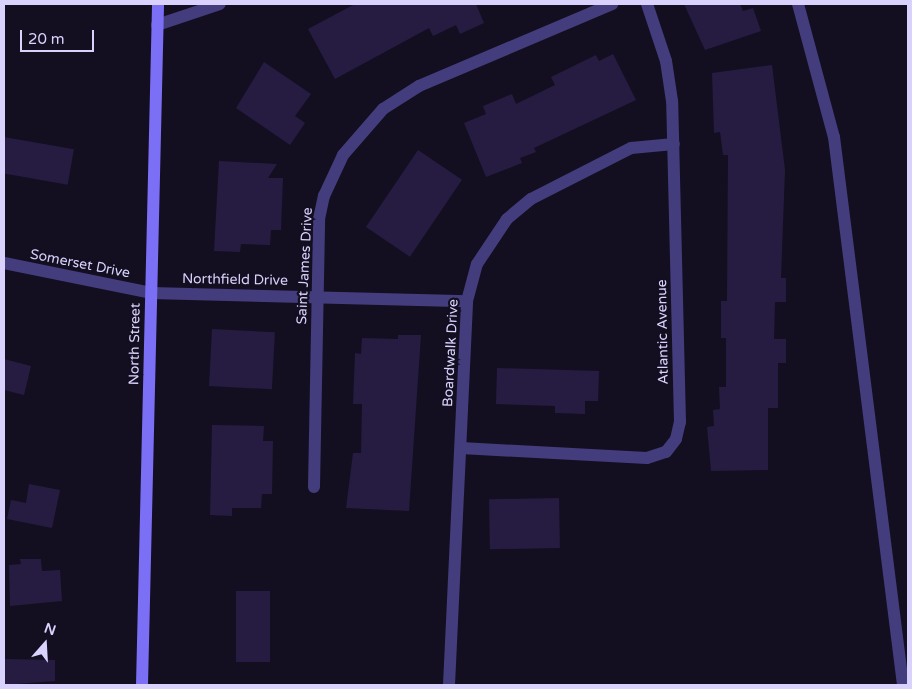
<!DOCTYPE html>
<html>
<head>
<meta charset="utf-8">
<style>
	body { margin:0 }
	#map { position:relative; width:912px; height:689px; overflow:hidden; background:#130f21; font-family:"Varela Round",sans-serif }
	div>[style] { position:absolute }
	.building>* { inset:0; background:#261c41; transform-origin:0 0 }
	.service>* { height:12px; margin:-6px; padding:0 6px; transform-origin:6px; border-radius:6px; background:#443d7d }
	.minor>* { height:12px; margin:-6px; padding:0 6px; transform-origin:6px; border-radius:6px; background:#443d7d }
	.secondary>* { height:12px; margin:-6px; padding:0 6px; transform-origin:6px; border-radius:6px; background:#7b6ff6 }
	span { translate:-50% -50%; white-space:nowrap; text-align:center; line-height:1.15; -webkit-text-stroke:4.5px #130f21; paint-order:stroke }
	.street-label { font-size:14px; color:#d9d2fc }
	.frame { position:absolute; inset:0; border:5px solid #d9d2fc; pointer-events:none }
	.north { position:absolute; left:20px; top:619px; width:50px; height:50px; -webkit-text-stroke:4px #130f21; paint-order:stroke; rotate:19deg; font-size:14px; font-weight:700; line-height:20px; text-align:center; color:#d9d2fc }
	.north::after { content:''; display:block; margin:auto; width:18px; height:22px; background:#d9d2fc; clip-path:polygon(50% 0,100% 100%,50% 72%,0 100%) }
	.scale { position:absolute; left:20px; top:30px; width:74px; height:22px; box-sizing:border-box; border:2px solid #d9d2fc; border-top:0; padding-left:6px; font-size:15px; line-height:18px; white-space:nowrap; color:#d9d2fc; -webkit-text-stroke:4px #130f21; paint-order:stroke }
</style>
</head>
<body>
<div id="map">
	<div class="building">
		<i style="clip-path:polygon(355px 4px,476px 4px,484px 23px,460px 34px,456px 25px,433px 36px,429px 28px,335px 79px,308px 29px)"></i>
		<i style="clip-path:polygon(684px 4px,740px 4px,743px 11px,753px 8px,761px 31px,705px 50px)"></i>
		<i style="clip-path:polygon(613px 54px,636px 100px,534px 148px,536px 152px,520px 158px,522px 163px,486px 177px,464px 123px,486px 114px,483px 106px,512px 94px,516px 104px,555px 85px,551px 77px,596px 55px,599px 61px)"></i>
		<i style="clip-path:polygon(264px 62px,311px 94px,295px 116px,305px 123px,290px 145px,236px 108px)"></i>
		<i style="clip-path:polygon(772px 65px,785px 170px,781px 278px,786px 278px,786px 302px,775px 302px,774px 339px,786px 339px,786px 363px,778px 363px,778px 408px,768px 408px,768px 470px,711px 471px,707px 427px,714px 426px,713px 410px,720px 409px,719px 387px,726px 387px,726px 338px,721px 338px,721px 301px,727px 301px,728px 155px,723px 155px,720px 132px,714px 133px,712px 73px)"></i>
		<i style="left:4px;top:137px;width:71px;height:36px;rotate:10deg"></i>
		<i style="left:418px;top:150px;width:53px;height:93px;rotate:34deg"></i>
		<i style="clip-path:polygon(219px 161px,277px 164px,268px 178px,283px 178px,281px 230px,271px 230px,270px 245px,241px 244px,240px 252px,214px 251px)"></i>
		<i style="left:212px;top:329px;width:63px;height:57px;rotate:3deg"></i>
		<i style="clip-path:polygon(398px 335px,421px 335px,409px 511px,346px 508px,353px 453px,361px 453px,362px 404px,353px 404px,355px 353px,361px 354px,362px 338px,398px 339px)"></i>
		<i style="clip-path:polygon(4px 359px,31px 366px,24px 395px,4px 390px)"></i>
		<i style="clip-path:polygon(497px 368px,599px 371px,598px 401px,585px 401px,585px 414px,555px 413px,555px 406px,496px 404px)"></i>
		<i style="clip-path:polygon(212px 425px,264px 426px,263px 441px,273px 441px,272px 494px,262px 494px,261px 508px,232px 508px,232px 516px,210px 515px)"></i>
		<i style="clip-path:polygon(29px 484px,60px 490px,52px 528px,7px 519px,11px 500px,26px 503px)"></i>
		<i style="left:559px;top:498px;width:50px;height:70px;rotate:89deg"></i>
		<i style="clip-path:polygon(20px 559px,41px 559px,42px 571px,60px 570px,62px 601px,10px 606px,9px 565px,21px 564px)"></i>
		<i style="left:236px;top:591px;width:34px;height:71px"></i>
		<i style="clip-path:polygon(4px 659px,55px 660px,55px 681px,4px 685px)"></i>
	</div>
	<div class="service">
		<i style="left:798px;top:4px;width:138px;rotate:74.9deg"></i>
		<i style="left:834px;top:137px;width:552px;rotate:82.82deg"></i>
	</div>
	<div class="minor">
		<i style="left:157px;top:25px;width:66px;rotate:-18.4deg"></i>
		<i style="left:4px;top:263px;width:150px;rotate:11.5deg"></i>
		<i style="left:151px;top:293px;width:316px;rotate:1.5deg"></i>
		<i style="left:461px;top:448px;width:186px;rotate:3.1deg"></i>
		<i style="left:647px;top:458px;width:20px;rotate:-18deg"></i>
		<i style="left:666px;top:452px;width:16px;rotate:-52deg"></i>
		<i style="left:676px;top:439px;width:17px;rotate:-77deg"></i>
		<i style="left:680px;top:422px;width:321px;rotate:-91.4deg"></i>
		<i style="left:672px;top:101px;width:40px;rotate:-98.5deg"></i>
		<i style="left:666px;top:61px;width:60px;rotate:-108.4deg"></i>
		<i style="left:314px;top:487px;width:268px;rotate:-88.9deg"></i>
		<i style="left:319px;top:219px;width:24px;rotate:-78deg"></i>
		<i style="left:324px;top:196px;width:45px;rotate:-65.1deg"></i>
		<i style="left:343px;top:155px;width:61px;rotate:-49deg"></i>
		<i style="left:383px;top:109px;width:43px;rotate:-32.6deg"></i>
		<i style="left:419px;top:86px;width:210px;rotate:-23deg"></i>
		<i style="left:449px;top:685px;width:384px;rotate:-87.3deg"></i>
		<i style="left:467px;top:301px;width:38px;rotate:-75deg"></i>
		<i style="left:477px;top:264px;width:54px;rotate:-56.3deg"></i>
		<i style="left:507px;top:219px;width:31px;rotate:-40deg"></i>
		<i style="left:531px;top:199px;width:112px;rotate:-27deg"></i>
		<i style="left:631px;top:148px;width:43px;rotate:-5.3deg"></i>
	</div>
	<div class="secondary">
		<i style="left:142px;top:685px;width:681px;rotate:-88.65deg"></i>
	</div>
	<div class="street-label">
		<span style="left:80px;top:264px;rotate:11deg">Somerset Drive</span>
		<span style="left:305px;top:266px;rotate:-87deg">Saint James Drive</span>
		<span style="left:235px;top:280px;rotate:1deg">Northfield Drive</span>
		<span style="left:663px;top:332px;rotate:-91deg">Atlantic Avenue</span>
		<span style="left:135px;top:344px;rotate:-89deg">North Street</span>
		<span style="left:451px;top:353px;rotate:-87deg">Boardwalk Drive</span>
	</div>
	<div class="frame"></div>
	<div class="north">N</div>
	<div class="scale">20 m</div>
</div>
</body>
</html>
